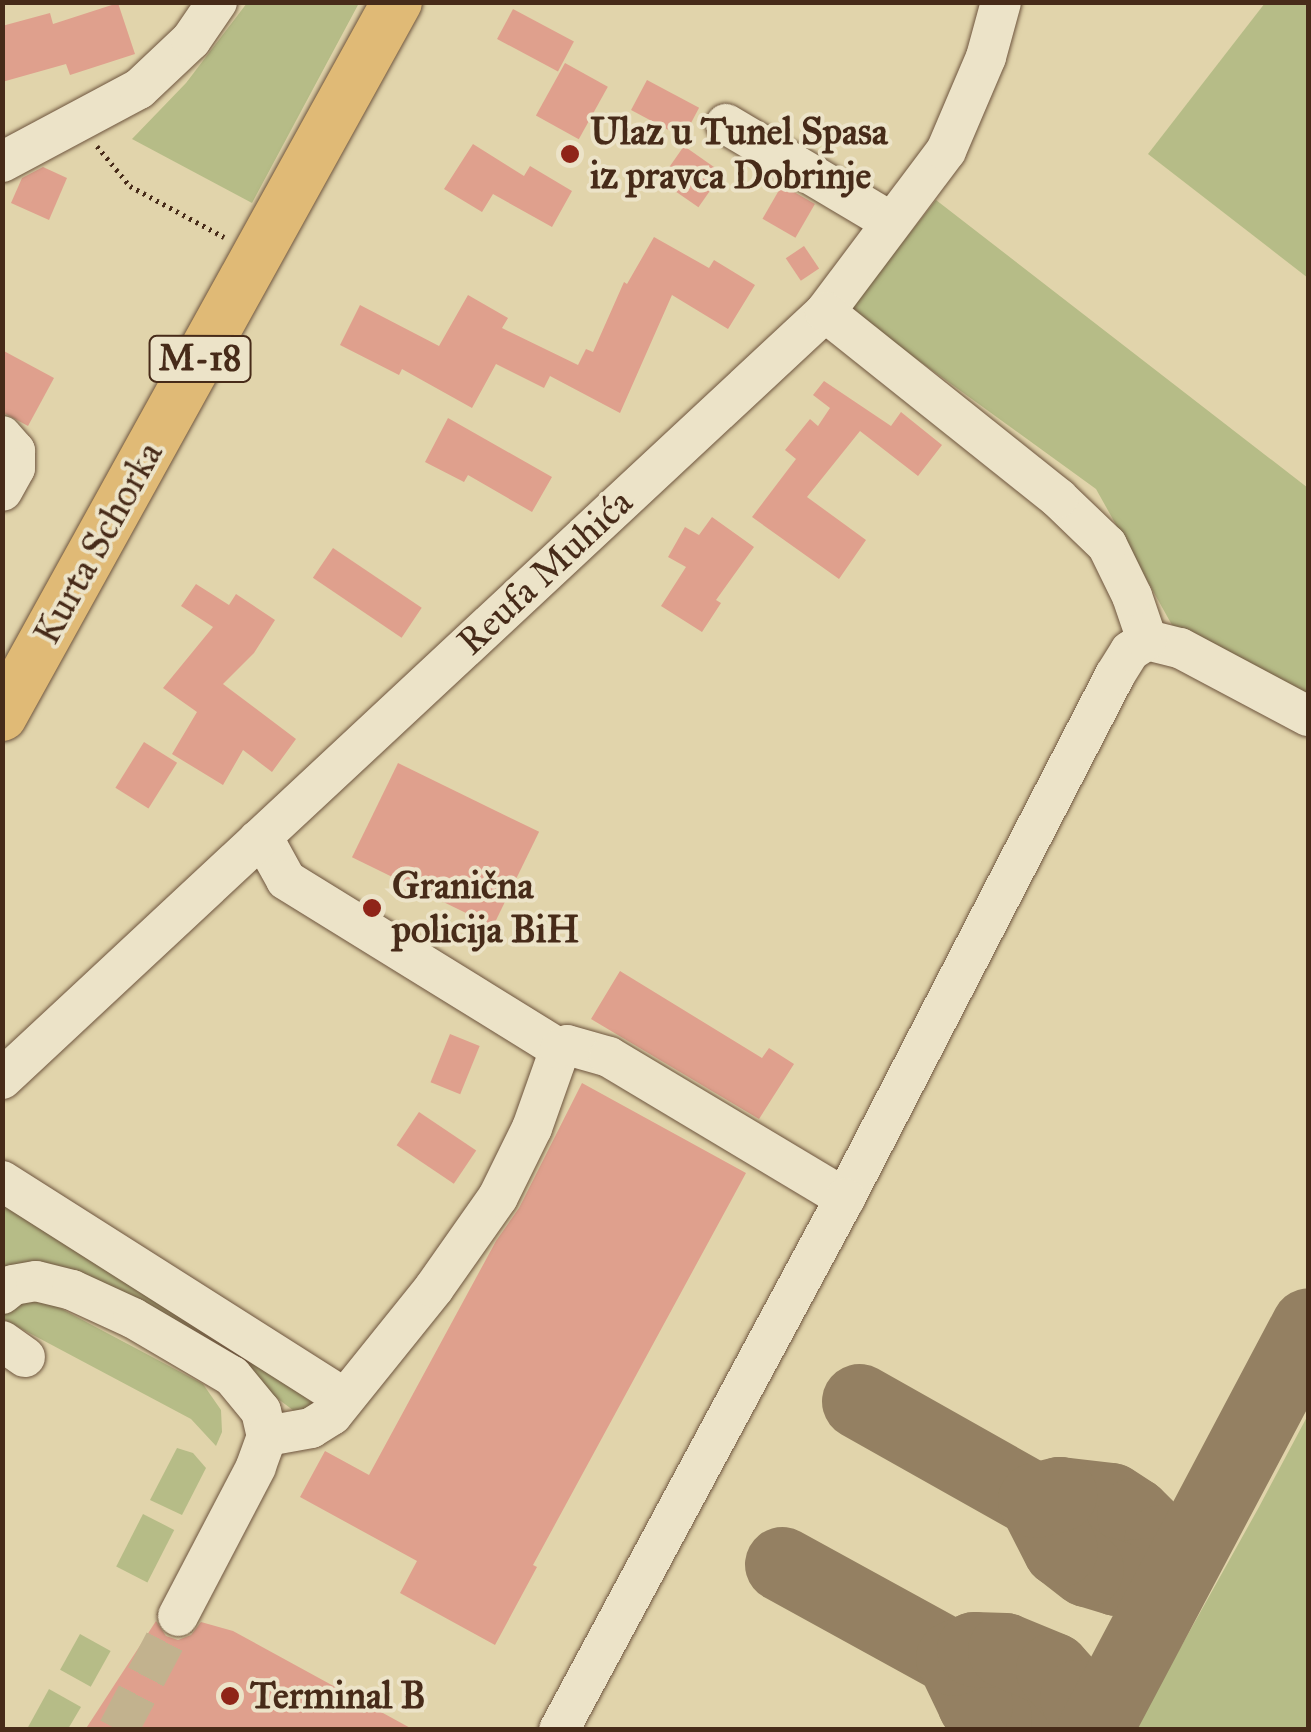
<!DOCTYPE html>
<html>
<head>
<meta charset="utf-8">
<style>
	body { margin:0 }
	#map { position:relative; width:1311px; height:1732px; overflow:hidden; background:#e1d4ab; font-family:"IM FELL Great Primer",serif }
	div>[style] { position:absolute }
	.green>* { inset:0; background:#b6bc87; transform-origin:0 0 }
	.taxiway>* { height:75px; margin:-37.5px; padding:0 37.5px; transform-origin:37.5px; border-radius:37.5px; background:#948062 }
	.building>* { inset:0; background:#dfa08d; transform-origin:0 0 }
	.minor-tunnel>* { height:40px; margin-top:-20px; transform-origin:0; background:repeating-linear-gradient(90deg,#c2b28e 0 40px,transparent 0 60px) }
	.path>* { height:5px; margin-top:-2.5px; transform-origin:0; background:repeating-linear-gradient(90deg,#472b19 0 2.5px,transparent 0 7.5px) }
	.roads { filter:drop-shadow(0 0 2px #6e553e) drop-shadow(0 0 2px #6e553e) }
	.minor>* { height:40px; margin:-20px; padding:0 20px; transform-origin:20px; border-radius:20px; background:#ece3c8 }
	.major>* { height:50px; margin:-25px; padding:0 25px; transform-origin:25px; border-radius:25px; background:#e0ba76 }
	.dots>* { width:28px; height:28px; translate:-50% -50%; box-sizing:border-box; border:5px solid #ece3c8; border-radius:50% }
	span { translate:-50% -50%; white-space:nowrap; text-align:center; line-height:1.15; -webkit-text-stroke:8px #ece3c8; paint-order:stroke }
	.shield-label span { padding:2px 8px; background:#ece3c8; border:2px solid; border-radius:8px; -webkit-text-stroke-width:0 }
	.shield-label { font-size:35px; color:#472b19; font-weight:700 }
	.poi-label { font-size:38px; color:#472b19; font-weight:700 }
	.left { translate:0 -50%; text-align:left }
	.street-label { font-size:38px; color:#472b19 }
	.frame { position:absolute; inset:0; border:5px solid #472b19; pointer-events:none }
</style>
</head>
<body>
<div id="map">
	<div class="green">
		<i style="clip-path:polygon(247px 3px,359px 3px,252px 203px,132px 139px,186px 83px)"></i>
		<i style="clip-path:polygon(1306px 3px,1308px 4px,1308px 278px,1148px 154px,1265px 3px)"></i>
		<i style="clip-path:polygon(936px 200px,1308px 488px,1308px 694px,1172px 625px,1096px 489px,849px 310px)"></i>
		<i style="clip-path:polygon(2px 1189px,282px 1378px,319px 1409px,306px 1420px,195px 1336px,3px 1273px)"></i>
		<i style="clip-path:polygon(43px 1299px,203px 1384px,221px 1410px,222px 1432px,216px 1446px,191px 1419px,3px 1319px,2px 1306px)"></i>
		<i style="clip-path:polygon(1308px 1415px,1308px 1729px,1135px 1729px,1259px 1507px)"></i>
		<i style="clip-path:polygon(177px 1448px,193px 1453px,206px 1468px,182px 1515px,150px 1500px)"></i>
		<i style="left:143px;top:1514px;width:35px;height:59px;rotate:27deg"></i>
		<i style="left:80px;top:1634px;width:35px;height:41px;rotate:29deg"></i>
		<i style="clip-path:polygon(49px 1689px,81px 1707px,68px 1729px,27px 1729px)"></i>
	</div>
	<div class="taxiway">
		<i style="left:859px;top:1401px;width:202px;rotate:29.4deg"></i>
		<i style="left:1059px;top:1494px;width:52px;rotate:6.6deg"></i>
		<i style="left:1111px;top:1500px;width:27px;rotate:33deg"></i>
		<i style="left:1134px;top:1515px;width:38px;rotate:45deg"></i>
		<i style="left:1161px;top:1542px;width:34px;rotate:64deg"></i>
		<i style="left:1176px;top:1573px;width:60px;rotate:175.2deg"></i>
		<i style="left:1116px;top:1578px;width:31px;rotate:-163deg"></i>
		<i style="left:1086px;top:1569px;width:33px;rotate:-142deg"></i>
		<i style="left:1060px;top:1549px;width:55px;rotate:-117deg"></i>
		<i style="left:1035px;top:1500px;width:25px;rotate:-14deg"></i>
		<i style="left:782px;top:1564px;width:195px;rotate:28.8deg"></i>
		<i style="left:1027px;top:1730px;width:35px;rotate:-160deg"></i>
		<i style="left:994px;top:1718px;width:24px;rotate:-144deg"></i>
		<i style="left:975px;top:1704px;width:51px;rotate:-115.6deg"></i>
		<i style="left:953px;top:1658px;width:23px;rotate:-23deg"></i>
		<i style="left:974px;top:1649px;width:31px;rotate:2deg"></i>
		<i style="left:1005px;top:1650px;width:52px;rotate:22.6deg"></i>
		<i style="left:1053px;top:1670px;width:36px;rotate:48deg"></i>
		<i style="left:1077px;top:1697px;width:37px;rotate:63deg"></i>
		<i style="left:1094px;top:1730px;width:458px;rotate:-62.1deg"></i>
	</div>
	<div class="building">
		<i style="clip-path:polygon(118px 3px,135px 54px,70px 75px,66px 64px,2px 82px,2px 26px,50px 13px,53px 24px)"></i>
		<i style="left:513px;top:9px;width:69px;height:34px;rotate:28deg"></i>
		<i style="left:565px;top:63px;width:49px;height:60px;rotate:29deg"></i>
		<i style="left:647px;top:80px;width:59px;height:34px;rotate:28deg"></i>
		<i style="clip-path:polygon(473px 144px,524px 176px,530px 166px,572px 191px,552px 227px,493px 194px,482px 212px,444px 189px)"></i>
		<i style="left:684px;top:146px;width:47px;height:42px;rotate:35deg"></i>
		<i style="clip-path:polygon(43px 167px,67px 178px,49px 220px,11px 203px,22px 178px)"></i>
		<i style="left:782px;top:185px;width:38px;height:39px;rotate:30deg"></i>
		<i style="clip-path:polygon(654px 237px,709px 268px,714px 260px,755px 285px,728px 329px,672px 295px,620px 413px,550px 376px,544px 388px,496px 364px,472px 408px,402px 369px,399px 375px,340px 345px,360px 305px,439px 346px,468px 295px,508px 318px,502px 328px,578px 365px,586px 349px,593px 352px,624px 282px,627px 284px)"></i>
		<i style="left:804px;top:246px;width:27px;height:22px;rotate:56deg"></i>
		<i style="clip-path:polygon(2px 350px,54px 378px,28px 426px,2px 412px)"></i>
		<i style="clip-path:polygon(824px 381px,891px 426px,901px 412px,942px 445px,918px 476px,860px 431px,807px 497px,866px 540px,839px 579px,752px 517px,796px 459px,785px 450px,810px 419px,818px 426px,830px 408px,813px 395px)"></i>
		<i style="clip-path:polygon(448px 418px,552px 477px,532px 512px,468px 475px,464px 482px,425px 462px)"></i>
		<i style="clip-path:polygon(712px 517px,754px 547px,716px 600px,721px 603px,702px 632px,661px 606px,686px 567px,668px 557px,685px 527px,699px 535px)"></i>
		<i style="left:333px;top:548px;width:107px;height:36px;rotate:34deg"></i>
		<i style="clip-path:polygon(196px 584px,229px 605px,236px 594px,275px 620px,254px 653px,223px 684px,296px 739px,272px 772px,243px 750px,223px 785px,172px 754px,197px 712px,163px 688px,213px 627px,181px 606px)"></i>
		<i style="left:144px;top:742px;width:39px;height:54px;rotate:32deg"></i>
		<i style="left:398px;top:763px;width:157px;height:105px;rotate:26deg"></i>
		<i style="clip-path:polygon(620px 971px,762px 1058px,769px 1048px,794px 1064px,759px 1119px,591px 1019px)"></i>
		<i style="left:450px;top:1034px;width:32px;height:52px;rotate:22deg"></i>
		<i style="clip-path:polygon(582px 1083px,746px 1173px,533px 1565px,537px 1567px,495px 1645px,400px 1593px,417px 1561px,300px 1497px,325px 1451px,369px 1475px,496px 1241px,519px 1208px)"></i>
		<i style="left:419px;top:1112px;width:69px;height:40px;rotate:34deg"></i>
		<i style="clip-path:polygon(156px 1621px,166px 1636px,178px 1640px,191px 1635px,201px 1622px,233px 1631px,414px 1730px,85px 1730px)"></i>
	</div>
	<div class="minor-tunnel">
		<i style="left:118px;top:1730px;width:129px;rotate:-62.2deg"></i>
	</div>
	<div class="path">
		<i style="left:97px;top:146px;width:52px;rotate:50.5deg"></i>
		<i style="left:130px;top:186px;width:107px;rotate:28.5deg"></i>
	</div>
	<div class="roads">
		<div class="minor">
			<i style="left:726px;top:124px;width:192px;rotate:30.7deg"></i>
			<i style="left:2px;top:162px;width:155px;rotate:-28.1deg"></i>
			<i style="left:139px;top:89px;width:71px;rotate:-43.3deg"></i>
			<i style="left:191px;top:40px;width:46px;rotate:-55.6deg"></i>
			<i style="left:2px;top:436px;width:20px;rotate:49deg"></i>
			<i style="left:15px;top:451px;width:17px;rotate:90deg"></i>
			<i style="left:15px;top:468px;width:26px;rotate:119deg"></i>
			<i style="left:1147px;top:640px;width:34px;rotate:14deg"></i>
			<i style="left:1180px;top:648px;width:145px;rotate:28deg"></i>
			<i style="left:258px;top:840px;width:14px;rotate:39deg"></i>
			<i style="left:269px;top:849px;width:35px;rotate:61deg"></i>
			<i style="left:286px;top:880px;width:322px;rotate:31.7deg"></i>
			<i style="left:2px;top:1079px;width:1125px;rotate:-42.98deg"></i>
			<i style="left:825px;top:312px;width:201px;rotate:-53.1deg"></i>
			<i style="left:946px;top:151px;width:102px;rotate:-66.9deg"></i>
			<i style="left:986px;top:57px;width:57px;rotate:-74.7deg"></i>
			<i style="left:2px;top:1181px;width:405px;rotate:32.4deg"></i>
			<i style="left:2px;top:1294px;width:14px;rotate:-39deg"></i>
			<i style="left:13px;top:1285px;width:23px;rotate:-10deg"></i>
			<i style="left:36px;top:1281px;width:37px;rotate:14deg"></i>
			<i style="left:72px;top:1290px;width:67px;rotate:24.7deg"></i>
			<i style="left:133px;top:1318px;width:115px;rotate:30.4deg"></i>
			<i style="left:232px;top:1376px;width:45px;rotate:50.4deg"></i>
			<i style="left:261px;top:1411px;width:26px;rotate:77deg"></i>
			<i style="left:267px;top:1436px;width:33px;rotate:110deg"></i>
			<i style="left:256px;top:1467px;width:168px;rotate:117.6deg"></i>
			<i style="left:2px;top:1341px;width:28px;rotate:35deg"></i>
			<i style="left:267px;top:1436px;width:45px;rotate:-10.3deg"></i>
			<i style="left:311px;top:1428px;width:25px;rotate:-32deg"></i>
			<i style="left:332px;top:1415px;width:163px;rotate:-51.2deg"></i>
			<i style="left:434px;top:1288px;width:111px;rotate:-54.9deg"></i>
			<i style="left:498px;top:1197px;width:77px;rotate:-63.8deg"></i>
			<i style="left:532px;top:1128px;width:84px;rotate:-70.5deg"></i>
			<i style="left:560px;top:1049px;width:8px;rotate:-30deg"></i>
			<i style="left:567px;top:1045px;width:44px;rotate:15.9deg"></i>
			<i style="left:609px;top:1057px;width:275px;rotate:30.9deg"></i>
			<i style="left:845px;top:1198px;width:589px;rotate:-62.69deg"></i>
			<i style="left:1115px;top:675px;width:28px;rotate:-58deg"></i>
			<i style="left:1130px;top:651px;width:20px;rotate:-33deg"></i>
			<i style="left:1147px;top:640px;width:46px;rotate:-108.8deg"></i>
			<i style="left:1132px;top:596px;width:57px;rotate:-116.1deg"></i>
			<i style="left:1107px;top:545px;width:68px;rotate:-136.2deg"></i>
			<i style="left:1058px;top:498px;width:298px;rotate:-141.4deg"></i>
			<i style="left:559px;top:1730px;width:604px;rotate:-61.74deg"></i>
		</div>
		<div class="major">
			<i style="left:2px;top:716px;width:816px;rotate:-61.05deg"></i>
		</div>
	</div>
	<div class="dots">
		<i style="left:570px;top:154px;background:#8f2418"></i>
		<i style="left:372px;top:908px;background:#8f2418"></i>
		<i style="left:230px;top:1696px;background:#8f2418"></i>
	</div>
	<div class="shield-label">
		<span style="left:200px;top:359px">M-18</span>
	</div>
	<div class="poi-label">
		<span class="left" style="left:590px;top:154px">Ulaz u Tunel Spasa<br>iz pravca Dobrinje</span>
		<span class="left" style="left:392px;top:908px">Granična<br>policija BiH</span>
		<span class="left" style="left:250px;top:1696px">Terminal B</span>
	</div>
	<div class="street-label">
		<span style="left:98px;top:543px;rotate:-61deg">Kurta Schorka</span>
		<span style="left:545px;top:572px;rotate:-43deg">Reufa Muhića</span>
	</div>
	<div class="frame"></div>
</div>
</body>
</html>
